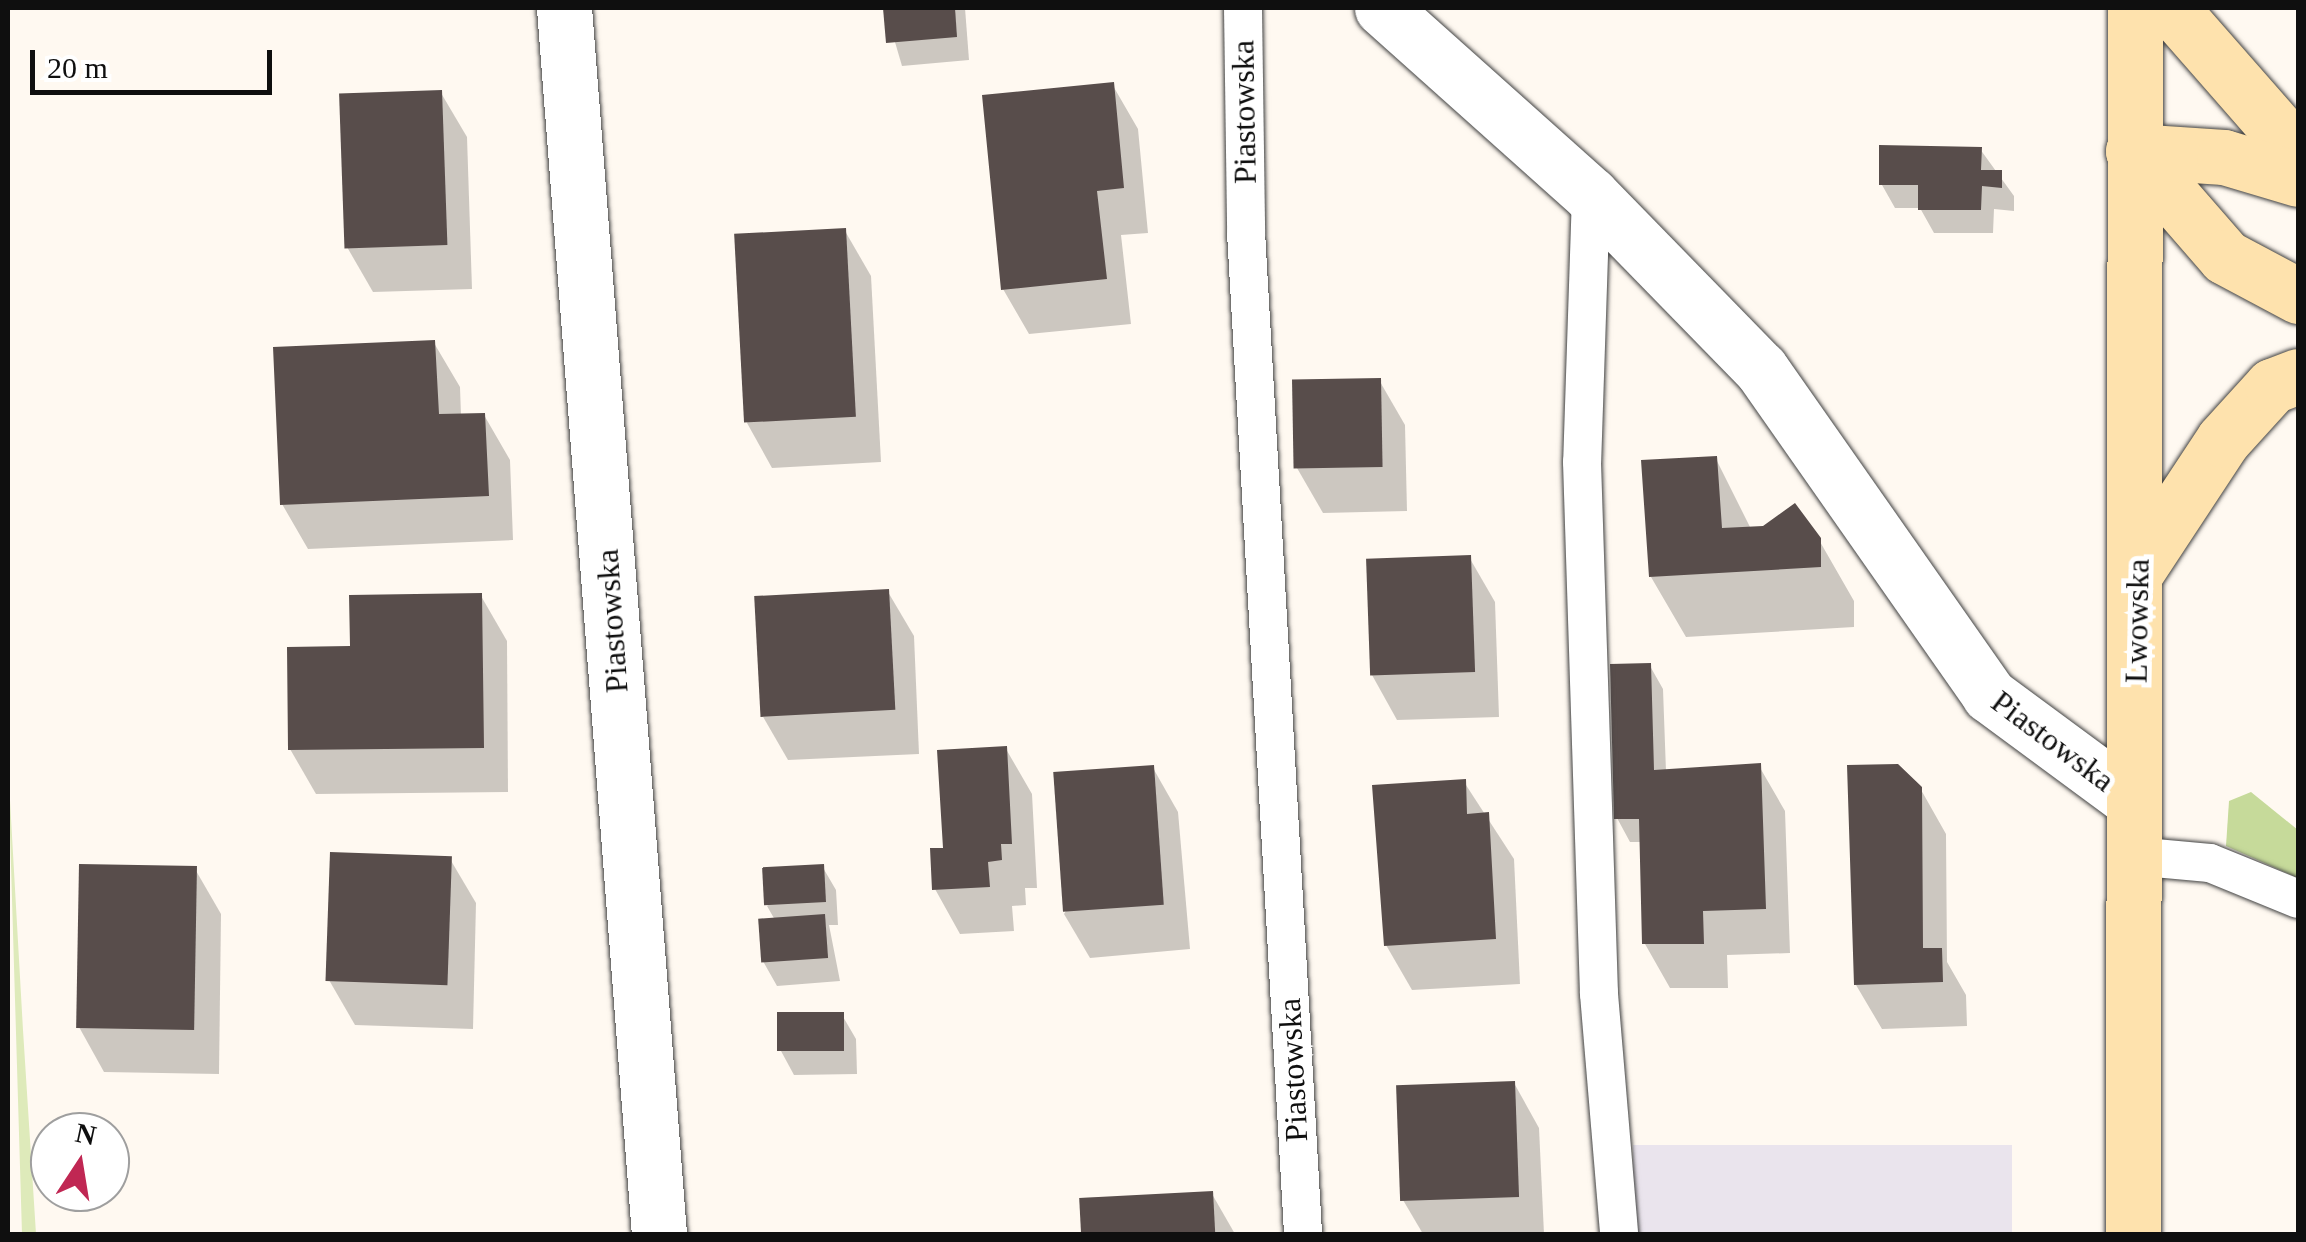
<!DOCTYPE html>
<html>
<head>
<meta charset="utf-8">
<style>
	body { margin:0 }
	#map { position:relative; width:2306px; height:1242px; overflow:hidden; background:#fff9f1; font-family:Georgia,serif }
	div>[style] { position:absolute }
	.industrial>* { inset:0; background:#eae4ed; transform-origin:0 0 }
	.green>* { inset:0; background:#deeaba }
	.forest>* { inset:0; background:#c6da9a }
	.shadow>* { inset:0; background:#0003 }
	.building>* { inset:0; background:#584d4b; transform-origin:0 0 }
	.roads { filter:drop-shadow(0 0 2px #424242) drop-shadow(0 0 2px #424242) }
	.lane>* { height:38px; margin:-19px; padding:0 19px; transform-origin:19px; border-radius:19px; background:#fff }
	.street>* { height:55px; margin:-27.5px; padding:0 27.5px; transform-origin:27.5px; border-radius:27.5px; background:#fff }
	.secondary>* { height:55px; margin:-27.5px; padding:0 27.5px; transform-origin:27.5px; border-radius:27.5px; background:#fee2ad }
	span { translate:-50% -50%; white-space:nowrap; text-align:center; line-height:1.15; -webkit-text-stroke:10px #fff; paint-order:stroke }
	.street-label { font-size:32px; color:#0f0f0f }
	.frame { position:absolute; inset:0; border:10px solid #0f0f0f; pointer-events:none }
	.north { position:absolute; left:30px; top:1112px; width:100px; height:100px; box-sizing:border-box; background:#fff; border:2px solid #9f9f9f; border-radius:50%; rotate:12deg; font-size:28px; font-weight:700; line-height:40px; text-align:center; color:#0f0f0f }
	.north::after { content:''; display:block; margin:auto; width:35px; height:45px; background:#c02753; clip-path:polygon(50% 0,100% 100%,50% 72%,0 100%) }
	.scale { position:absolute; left:30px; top:50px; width:242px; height:45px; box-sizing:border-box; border:5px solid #0f0f0f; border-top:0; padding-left:12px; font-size:30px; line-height:35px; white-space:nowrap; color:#0f0f0f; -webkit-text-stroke:8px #fff; paint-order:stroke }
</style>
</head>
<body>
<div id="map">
	<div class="industrial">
		<i style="left:1633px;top:1145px;width:379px;height:90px"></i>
	</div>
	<div class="green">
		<i style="clip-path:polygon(8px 765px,23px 1030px,36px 1234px,22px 1234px)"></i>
	</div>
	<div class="forest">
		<i style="clip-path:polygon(2251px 792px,2298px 830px,2298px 878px,2226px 846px,2229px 801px)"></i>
	</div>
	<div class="shadow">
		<i style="clip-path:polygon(885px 8px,965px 8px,969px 60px,902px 66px)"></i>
		<i style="clip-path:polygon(1112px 84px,1138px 129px,1148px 233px,1121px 235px,1131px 324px,1029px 334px,1003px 289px)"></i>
		<i style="clip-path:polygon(441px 93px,467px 137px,472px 289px,373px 292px,347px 247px)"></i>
		<i style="clip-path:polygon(1980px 149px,2014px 196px,2014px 211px,1994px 209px,1993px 233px,1934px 233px,1920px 208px,1895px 208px,1882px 185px)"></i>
		<i style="clip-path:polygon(845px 231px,871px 276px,881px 462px,772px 468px,747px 423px)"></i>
		<i style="clip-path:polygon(434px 343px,460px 387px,461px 416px,484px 415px,510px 460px,513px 540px,308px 549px,282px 504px)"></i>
		<i style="clip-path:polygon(1379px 380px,1405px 425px,1407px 511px,1323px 513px,1297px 468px)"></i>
		<i style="clip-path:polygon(1716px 459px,1751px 529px,1819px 540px,1854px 601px,1854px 627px,1686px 637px,1651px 577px)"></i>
		<i style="clip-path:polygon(1469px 557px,1495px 602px,1499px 717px,1397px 720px,1372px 675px)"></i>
		<i style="clip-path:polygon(888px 592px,914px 636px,919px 754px,788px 760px,762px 715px)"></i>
		<i style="clip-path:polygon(481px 596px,507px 641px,508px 792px,316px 794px,290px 749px,352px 649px)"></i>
		<i style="clip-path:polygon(1650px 666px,1663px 689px,1666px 771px,1759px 766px,1785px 811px,1790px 953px,1727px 955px,1728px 988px,1670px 988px,1645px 944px,1642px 842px,1630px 842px,1617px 818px)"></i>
		<i style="clip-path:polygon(1006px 749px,1032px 794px,1037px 888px,1025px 888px,1026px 905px,1012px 906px,1014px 931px,960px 934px,935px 889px,946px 850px)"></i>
		<i style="clip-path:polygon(1153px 768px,1178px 812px,1190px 949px,1090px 958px,1064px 914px)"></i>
		<i style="clip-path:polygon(1464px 782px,1514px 859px,1520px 984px,1412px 990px,1386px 945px)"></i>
		<i style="clip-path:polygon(1920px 788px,1946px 834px,1947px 962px,1966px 995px,1967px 1026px,1882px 1029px,1856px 985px)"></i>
		<i style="clip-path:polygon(450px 859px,476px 903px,473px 1029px,355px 1025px,329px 980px)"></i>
		<i style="clip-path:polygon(822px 866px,836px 890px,838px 925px,829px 925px,840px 981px,777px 986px,764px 963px,775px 920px,767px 906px)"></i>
		<i style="clip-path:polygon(195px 869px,221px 914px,219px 1074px,104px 1072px,79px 1027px)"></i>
		<i style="clip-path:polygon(842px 1015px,856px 1039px,857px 1074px,794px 1075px,781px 1051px)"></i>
		<i style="clip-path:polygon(1514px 1083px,1539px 1128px,1544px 1234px,1423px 1234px,1403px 1200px)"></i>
		<i style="clip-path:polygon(1212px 1194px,1235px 1234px,1082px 1234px,1081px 1198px)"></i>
	</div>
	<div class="building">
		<i style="clip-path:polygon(883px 8px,955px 8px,957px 37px,886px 43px)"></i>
		<i style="clip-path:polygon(1114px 82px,1124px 188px,1097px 191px,1107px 279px,1001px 290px,982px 95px)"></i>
		<i style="left:442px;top:90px;width:155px;height:103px;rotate:88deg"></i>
		<i style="clip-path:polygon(1879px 145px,1982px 147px,1981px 170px,2002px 170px,2002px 188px,1982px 186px,1981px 210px,1918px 210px,1918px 185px,1879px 185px)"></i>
		<i style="left:846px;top:228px;width:189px;height:112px;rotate:87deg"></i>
		<i style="clip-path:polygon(435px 340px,439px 414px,485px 413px,489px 496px,280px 505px,273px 347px)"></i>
		<i style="left:1381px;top:378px;width:89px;height:89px;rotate:89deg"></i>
		<i style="clip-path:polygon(1717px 456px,1722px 528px,1763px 526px,1795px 503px,1821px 538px,1821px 567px,1649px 577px,1641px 460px)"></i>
		<i style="left:1471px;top:555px;width:117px;height:105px;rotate:88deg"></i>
		<i style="left:889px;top:589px;width:121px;height:135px;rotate:87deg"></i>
		<i style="clip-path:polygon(482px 593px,484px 748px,288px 750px,287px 647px,350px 646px,349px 595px)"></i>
		<i style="clip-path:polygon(1651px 663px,1654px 770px,1761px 763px,1766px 909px,1703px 911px,1704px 944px,1642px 944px,1639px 819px,1614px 819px,1610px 664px)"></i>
		<i style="clip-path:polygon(1007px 746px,1012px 844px,1001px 844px,1002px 860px,988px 862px,990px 887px,932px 890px,930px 848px,943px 848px,937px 750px)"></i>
		<i style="clip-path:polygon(1898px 764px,1922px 787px,1923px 948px,1942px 948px,1943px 982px,1854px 985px,1847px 765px)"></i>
		<i style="left:1154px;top:765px;width:140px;height:101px;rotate:86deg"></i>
		<i style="clip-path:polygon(1466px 779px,1467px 814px,1489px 812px,1496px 939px,1384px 946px,1372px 785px)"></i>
		<i style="left:330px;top:852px;width:122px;height:129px;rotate:2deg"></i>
		<i style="left:79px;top:864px;width:118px;height:164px;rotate:1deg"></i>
		<i style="left:824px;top:864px;width:38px;height:62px;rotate:87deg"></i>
		<i style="left:825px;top:914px;width:44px;height:67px;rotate:86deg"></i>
		<i style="left:844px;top:1012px;width:39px;height:67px;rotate:90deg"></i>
		<i style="left:1515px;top:1081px;width:116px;height:119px;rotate:88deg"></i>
		<i style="left:1213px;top:1191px;width:43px;height:134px;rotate:87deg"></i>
	</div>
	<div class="roads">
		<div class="lane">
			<i style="left:1243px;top:8px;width:224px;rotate:89.2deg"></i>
			<i style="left:1246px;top:232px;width:1004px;rotate:86.74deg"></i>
			<i style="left:1591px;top:195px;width:267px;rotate:91.9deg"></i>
			<i style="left:1582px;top:462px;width:532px;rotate:88.17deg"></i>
			<i style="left:1599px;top:994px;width:241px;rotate:85.2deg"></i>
			<i style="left:2133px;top:856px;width:77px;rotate:5.2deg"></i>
			<i style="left:2210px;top:863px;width:95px;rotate:22.2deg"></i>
		</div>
		<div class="street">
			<i style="left:564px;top:8px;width:1230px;rotate:85.57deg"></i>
			<i style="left:1382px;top:8px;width:280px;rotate:41.8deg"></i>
			<i style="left:1591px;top:195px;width:243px;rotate:45.7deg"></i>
			<i style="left:1761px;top:369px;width:398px;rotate:55deg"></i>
			<i style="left:1989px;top:695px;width:179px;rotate:36.4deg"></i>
		</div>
		<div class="secondary">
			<i style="left:2171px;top:8px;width:193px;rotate:48.8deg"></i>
			<i style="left:2133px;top:151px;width:140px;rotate:49deg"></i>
			<i style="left:2225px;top:257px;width:83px;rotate:28.1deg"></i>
			<i style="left:2133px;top:151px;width:91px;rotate:3.8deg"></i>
			<i style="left:2224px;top:157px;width:77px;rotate:16.6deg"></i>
			<i style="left:2138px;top:569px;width:154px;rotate:-56.6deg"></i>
			<i style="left:2223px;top:440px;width:73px;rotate:-47.8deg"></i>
			<i style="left:2272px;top:386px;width:28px;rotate:-21deg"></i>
			<i style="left:2133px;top:1234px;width:1226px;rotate:-89.91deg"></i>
		</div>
	</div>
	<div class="street-label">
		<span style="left:1244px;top:112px;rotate:-91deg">Piastowska</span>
		<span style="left:612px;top:621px;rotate:-94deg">Piastowska</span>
		<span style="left:2137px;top:621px;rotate:-89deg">Lwowska</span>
		<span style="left:2053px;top:741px;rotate:37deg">Piastowska</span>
		<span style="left:1293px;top:1070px;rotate:-93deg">Piastowska</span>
	</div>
	<div class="frame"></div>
	<div class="north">N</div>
	<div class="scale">20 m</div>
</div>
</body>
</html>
